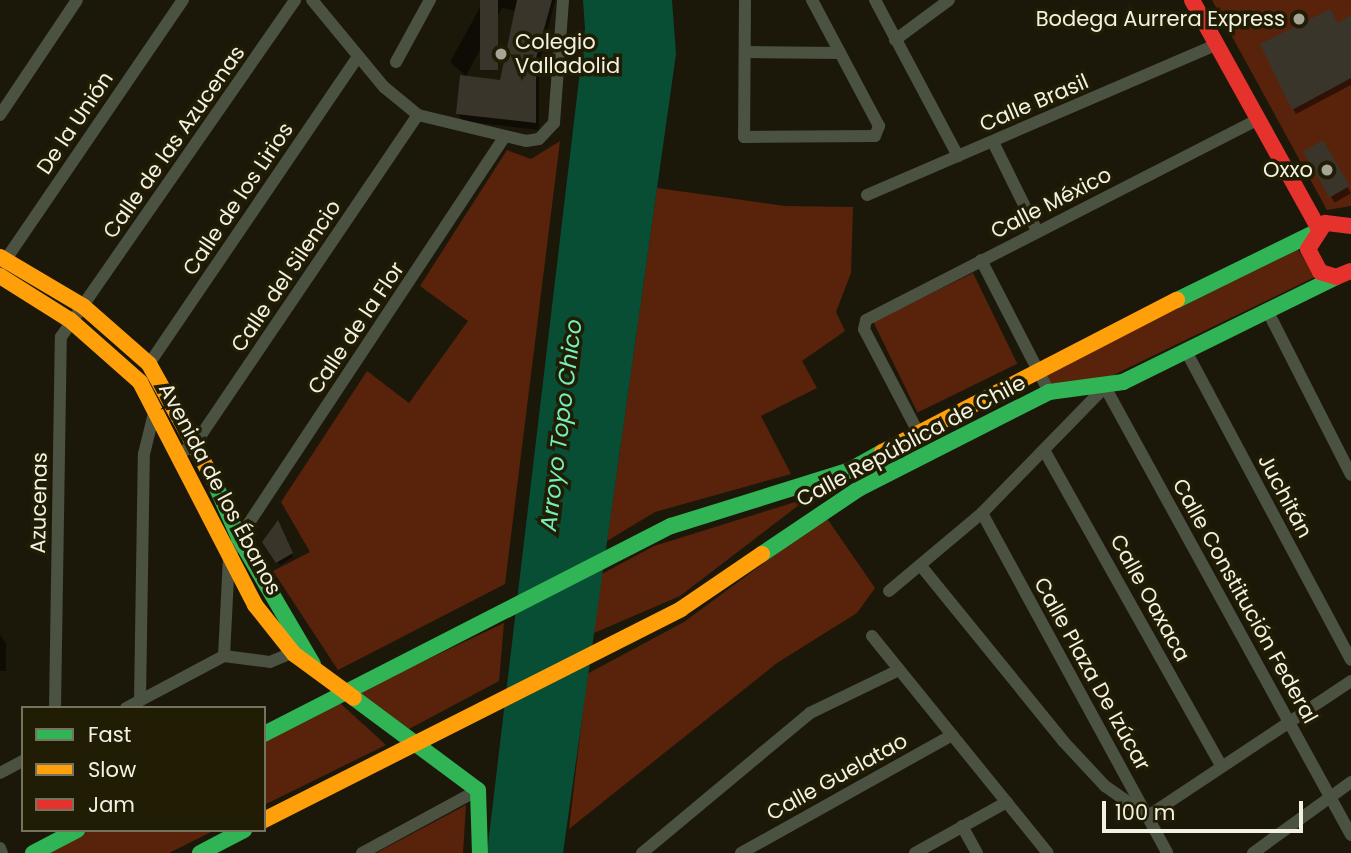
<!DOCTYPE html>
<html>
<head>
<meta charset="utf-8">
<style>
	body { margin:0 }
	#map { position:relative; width:1351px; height:853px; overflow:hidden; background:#1b180a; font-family:Poppins,sans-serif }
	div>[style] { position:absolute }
	.green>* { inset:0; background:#59220b; transform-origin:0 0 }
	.water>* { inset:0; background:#074e35 }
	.shadow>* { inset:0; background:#0007; transform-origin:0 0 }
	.building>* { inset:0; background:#3a352b; transform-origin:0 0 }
	.street>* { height:12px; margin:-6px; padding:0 6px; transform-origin:6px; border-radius:6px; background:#4b5242 }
	.fast>* { height:16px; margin:-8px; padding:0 8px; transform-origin:8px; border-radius:8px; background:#30b455 }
	.slow>* { height:16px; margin:-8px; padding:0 8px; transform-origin:8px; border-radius:8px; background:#ff9f0a }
	.jam>* { height:16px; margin:-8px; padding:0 8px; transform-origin:8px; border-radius:8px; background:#e5322d }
	.dots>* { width:19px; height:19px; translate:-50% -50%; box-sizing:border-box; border:4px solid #211d04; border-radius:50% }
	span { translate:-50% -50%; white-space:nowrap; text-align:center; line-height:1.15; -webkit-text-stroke:7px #211d04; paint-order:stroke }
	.poi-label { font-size:21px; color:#f3f2e2 }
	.right { translate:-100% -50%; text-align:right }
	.left { translate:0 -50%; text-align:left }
	.street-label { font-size:21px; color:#f3f2e2 }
	.water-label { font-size:23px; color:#75edba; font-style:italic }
	.legend { position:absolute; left:21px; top:706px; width:245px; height:126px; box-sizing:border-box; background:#211d04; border:2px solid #75725d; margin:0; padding:9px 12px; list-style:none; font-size:21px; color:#f3f2e2 }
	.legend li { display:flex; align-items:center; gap:14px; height:35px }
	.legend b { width:35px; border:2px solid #75725d }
	.scale { position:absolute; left:1102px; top:801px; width:201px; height:32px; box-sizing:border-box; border:4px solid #f3f2e2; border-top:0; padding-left:9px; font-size:21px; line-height:24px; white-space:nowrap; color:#f3f2e2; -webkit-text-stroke:5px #211d04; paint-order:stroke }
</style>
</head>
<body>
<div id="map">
	<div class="green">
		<i style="clip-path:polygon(1212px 0,1351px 0,1351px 206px,1327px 210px)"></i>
		<i style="clip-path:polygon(560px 141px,505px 584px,338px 670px,273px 571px,310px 552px,281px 502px,367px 371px,409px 403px,468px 321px,420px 286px,507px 150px,531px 159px)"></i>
		<i style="clip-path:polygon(657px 188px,785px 206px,853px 207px,851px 273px,836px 312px,845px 331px,802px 361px,817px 388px,761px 416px,791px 474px,655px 512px,607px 541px)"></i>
		<i style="clip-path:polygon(1297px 248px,1315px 277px,1095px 384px,1050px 383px,1047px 374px)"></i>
		<i style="left:973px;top:273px;width:101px;height:111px;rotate:64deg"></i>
		<i style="clip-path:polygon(808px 498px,680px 596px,594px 633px,596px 577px,654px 546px)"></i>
		<i style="clip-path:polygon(826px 517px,875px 588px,857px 613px,777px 663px,569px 829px,587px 674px,684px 622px)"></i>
		<i style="clip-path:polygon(504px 623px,499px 681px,409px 729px,357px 693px)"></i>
		<i style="clip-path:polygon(340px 703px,386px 745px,264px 805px,264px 741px)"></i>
		<i style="clip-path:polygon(466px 805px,463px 853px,376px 853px)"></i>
		<i style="clip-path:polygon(86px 830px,215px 830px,169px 853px,41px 853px)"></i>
	</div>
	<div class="water">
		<i style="clip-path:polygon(583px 0,672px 0,676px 54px,563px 853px,487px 853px,585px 29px)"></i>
	</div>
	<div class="shadow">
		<i style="clip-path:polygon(484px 0,555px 0,539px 66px,539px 130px,462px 121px,458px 113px,502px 82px,516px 11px,502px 8px,466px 76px,450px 62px)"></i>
		<i style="clip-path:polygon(1351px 17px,1351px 85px,1296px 114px,1293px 109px,1337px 25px)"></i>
		<i style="left:1322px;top:143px;width:58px;height:19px;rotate:60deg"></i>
		<i style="clip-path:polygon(278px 524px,293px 557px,280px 565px,264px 542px)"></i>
		<i style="clip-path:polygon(0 635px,6px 643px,6px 671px,0 671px)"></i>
	</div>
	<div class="building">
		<i style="left:480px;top:0;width:18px;height:70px"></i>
		<i style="clip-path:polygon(517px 0,552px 0,536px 58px,536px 123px,456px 114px,460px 75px,500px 80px)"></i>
		<i style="clip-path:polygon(1330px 9px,1338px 23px,1351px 15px,1351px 78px,1292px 110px,1260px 44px)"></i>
		<i style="left:1323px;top:140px;width:53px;height:23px;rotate:60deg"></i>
		<i style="clip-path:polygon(278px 520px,293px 553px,276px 563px,262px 542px)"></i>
	</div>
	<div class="street">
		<i style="left:312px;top:0;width:113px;rotate:50.4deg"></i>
		<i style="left:384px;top:87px;width:44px;rotate:39.5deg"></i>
		<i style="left:418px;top:115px;width:111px;rotate:13.5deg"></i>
		<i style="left:526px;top:141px;width:13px;rotate:-9deg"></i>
		<i style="left:539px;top:139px;width:22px;rotate:-47deg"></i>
		<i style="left:554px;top:123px;width:123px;rotate:-85.8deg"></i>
		<i style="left:745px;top:0;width:137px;rotate:90.4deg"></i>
		<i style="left:744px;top:137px;width:131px;rotate:-0.4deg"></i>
		<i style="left:875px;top:136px;width:11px;rotate:-68deg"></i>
		<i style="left:879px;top:126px;width:143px;rotate:-118deg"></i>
		<i style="left:875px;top:0;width:177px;rotate:62deg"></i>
		<i style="left:895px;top:40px;width:67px;rotate:-36.5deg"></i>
		<i style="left:746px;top:52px;width:94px;rotate:0.6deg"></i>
		<i style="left:396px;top:62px;width:71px;rotate:-61.3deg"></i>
		<i style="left:0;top:115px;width:138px;rotate:-56.2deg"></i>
		<i style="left:993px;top:142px;width:99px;rotate:63.7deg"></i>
		<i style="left:867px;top:195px;width:380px;rotate:-23.3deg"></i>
		<i style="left:981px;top:260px;width:148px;rotate:62.7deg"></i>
		<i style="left:0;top:268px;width:325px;rotate:-55.7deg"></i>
		<i style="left:1267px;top:310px;width:185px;rotate:63deg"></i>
		<i style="left:1186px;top:351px;width:350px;rotate:61.9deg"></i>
		<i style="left:149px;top:364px;width:372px;rotate:-55.8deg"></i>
		<i style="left:918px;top:432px;width:116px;rotate:-117.7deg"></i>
		<i style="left:864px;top:329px;width:9px;rotate:-77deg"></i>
		<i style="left:866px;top:320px;width:439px;rotate:-27.1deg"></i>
		<i style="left:1044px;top:450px;width:362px;rotate:60.7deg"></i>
		<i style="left:180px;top:454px;width:21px;rotate:-37deg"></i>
		<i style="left:197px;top:441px;width:394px;rotate:-55.9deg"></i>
		<i style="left:982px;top:513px;width:387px;rotate:61.4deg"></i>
		<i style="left:921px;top:566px;width:225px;rotate:50.9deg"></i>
		<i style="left:1063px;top:741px;width:62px;rotate:47deg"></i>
		<i style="left:1105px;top:786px;width:52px;rotate:34.9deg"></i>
		<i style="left:1148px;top:816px;width:244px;rotate:-33.6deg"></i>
		<i style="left:889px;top:591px;width:121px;rotate:-40deg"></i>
		<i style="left:982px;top:513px;width:176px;rotate:-45.7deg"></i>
		<i style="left:1105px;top:387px;width:511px;rotate:61.23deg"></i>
		<i style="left:872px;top:636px;width:279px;rotate:51deg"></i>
		<i style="left:224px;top:656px;width:99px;rotate:-87.1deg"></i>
		<i style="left:229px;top:557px;width:21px;rotate:-62deg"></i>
		<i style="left:239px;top:538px;width:478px;rotate:-56.5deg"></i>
		<i style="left:224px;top:656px;width:46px;rotate:7.4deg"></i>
		<i style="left:270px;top:662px;width:34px;rotate:-23deg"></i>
		<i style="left:140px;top:700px;width:246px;rotate:-89.1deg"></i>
		<i style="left:144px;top:454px;width:46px;rotate:-76.3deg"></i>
		<i style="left:55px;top:708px;width:371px;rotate:-89.1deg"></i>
		<i style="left:61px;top:337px;width:410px;rotate:-55.2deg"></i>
		<i style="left:126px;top:708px;width:111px;rotate:-28deg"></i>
		<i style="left:0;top:773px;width:26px;rotate:-28deg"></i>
		<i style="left:962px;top:826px;width:31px;rotate:61deg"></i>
		<i style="left:0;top:848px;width:5px;rotate:68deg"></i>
		<i style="left:362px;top:853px;width:132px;rotate:-28.5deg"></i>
		<i style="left:642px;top:853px;width:219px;rotate:-39.8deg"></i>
		<i style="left:810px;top:713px;width:99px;rotate:-25.8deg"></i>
		<i style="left:741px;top:853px;width:242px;rotate:-29.2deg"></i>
		<i style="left:915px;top:853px;width:105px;rotate:-29deg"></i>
		<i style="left:1253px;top:853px;width:121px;rotate:-35.9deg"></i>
	</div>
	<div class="fast">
		<i style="left:1177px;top:300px;width:150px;rotate:-26.1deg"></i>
		<i style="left:212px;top:477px;width:67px;rotate:66.1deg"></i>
		<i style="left:239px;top:538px;width:146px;rotate:59.6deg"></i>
		<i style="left:762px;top:554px;width:118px;rotate:-34deg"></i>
		<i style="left:860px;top:488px;width:212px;rotate:-26.9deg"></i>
		<i style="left:1049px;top:392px;width:75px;rotate:-7.7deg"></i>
		<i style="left:1123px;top:382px;width:237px;rotate:-26.2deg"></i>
		<i style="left:354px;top:698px;width:154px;rotate:36.6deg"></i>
		<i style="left:478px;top:790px;width:63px;rotate:88.2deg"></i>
		<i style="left:264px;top:734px;width:457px;rotate:-27.1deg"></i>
		<i style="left:671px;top:526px;width:185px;rotate:-17.3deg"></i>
		<i style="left:848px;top:471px;width:39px;rotate:-29deg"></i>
		<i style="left:33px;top:853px;width:50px;rotate:-27.6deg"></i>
		<i style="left:200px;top:853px;width:50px;rotate:-27.6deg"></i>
	</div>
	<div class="slow">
		<i style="left:0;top:257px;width:96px;rotate:30.6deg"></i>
		<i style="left:83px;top:306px;width:88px;rotate:41.3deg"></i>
		<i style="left:149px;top:364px;width:129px;rotate:60.9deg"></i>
		<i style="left:0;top:276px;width:83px;rotate:32.2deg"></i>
		<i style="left:70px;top:320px;width:94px;rotate:41.5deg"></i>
		<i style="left:140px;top:382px;width:251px;rotate:62.7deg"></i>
		<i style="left:255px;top:605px;width:63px;rotate:51.5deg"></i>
		<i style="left:294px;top:654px;width:74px;rotate:36.3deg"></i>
		<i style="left:882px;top:452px;width:332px;rotate:-27.3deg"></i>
		<i style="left:264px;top:820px;width:467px;rotate:-26.8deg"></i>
		<i style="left:681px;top:609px;width:98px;rotate:-34.2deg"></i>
	</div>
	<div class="jam">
		<i style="left:1192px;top:0;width:260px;rotate:61deg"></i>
		<i style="left:1351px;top:226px;width:26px;rotate:-173deg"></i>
		<i style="left:1325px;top:223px;width:31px;rotate:123deg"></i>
		<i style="left:1308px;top:249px;width:26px;rotate:62deg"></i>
		<i style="left:1320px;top:272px;width:17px;rotate:17deg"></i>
		<i style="left:1336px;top:277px;width:16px;rotate:-22deg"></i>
	</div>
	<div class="dots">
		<i style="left:1299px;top:19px;background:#a7a696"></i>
		<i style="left:501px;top:54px;background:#a7a696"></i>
		<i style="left:1327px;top:170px;background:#a7a696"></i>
	</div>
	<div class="poi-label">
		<span class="right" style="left:1285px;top:19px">Bodega Aurrera Express</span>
		<span class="left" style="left:515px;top:54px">Colegio<br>Valladolid</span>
		<span class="right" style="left:1313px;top:170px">Oxxo</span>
	</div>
	<div class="street-label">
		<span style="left:1034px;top:103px;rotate:-23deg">Calle Brasil</span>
		<span style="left:75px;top:123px;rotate:-56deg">De la Unión</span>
		<span style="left:174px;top:142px;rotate:-55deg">Calle de las Azucenas</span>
		<span style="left:238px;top:199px;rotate:-56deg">Calle de los Lirios</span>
		<span style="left:1051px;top:203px;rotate:-27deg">Calle México</span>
		<span style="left:286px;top:276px;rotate:-56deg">Calle del Silencio</span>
		<span style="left:356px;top:328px;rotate:-56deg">Calle de la Flor</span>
		<span style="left:911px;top:441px;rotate:-28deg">Calle República de Chile</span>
		<span style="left:220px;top:489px;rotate:62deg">Avenida de los Ébanos</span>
		<span style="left:1285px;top:496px;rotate:62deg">Juchitán</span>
		<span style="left:39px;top:503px;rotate:-89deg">Azucenas</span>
		<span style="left:1150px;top:598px;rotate:61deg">Calle Oaxaca</span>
		<span style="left:1245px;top:601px;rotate:61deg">Calle Constitución Federal</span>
		<span style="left:1092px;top:674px;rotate:61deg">Calle Plaza De Izúcar</span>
		<span style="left:837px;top:777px;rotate:-29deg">Calle Guelatao</span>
	</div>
	<div class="water-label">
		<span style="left:561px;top:425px;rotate:-83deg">Arroyo Topo Chico</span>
	</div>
	<ul class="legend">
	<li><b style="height:9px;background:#30b455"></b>Fast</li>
	<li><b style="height:9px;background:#ff9f0a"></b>Slow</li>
	<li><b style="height:9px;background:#e5322d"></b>Jam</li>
	</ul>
	<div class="scale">100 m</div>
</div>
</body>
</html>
